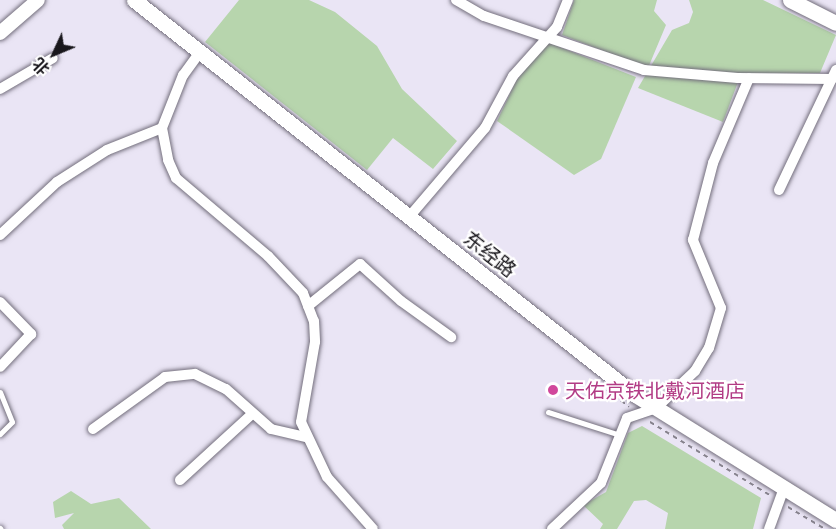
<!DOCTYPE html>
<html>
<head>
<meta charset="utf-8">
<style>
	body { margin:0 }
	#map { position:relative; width:836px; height:529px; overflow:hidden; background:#eae5f5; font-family:Quicksand,"Noto Sans SC",sans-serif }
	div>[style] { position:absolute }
	.green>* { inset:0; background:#b7d5ad }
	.path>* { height:1.5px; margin-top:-0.75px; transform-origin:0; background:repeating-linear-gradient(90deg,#87838e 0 4.5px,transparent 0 9px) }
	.roads { filter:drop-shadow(0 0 2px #736e7c) drop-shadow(0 0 2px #736e7c) }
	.service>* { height:5px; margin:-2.5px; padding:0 2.5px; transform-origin:2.5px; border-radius:2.5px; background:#fff }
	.minor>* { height:10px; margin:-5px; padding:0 5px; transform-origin:5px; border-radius:5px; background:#fff }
	.tertiary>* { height:14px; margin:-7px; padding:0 7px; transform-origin:7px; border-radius:7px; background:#fff }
	.secondary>* { height:15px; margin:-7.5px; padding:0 7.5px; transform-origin:7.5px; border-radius:7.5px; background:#fff }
	.dots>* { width:16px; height:16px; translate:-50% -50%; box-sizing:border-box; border:3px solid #fff; border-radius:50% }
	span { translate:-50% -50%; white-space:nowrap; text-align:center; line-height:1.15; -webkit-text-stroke:4.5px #fff; paint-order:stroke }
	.street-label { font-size:20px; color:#19171c }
	.hotel-label { font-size:20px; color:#b23c85 }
	.left { translate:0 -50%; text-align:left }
	.north { position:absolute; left:24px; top:24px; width:60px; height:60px; -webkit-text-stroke:4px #fff; paint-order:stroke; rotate:226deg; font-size:16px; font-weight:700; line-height:24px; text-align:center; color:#19171c }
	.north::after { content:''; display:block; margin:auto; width:21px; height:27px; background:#19171c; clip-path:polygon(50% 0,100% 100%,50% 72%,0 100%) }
</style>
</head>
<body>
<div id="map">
	<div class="green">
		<i style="clip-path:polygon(239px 0,309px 0,335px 12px,377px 46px,402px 89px,457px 141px,433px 169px,393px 138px,367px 170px,205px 42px)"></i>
		<i style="clip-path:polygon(574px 0,657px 0,654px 11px,666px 25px,648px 68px,562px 35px)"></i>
		<i style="clip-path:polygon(689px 0,763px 0,836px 35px,820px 73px,741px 74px,723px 122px,638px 88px,672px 30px,689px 23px,693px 12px)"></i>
		<i style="clip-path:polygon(547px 42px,636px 77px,601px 159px,574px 175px,497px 121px,516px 81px)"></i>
		<i style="clip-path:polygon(642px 426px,761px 498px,753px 529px,665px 529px,668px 513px,646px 500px,634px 501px,617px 529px,600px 529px,603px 524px,583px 505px,606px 492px,628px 433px)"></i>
		<i style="clip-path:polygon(71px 491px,91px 504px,119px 498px,151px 529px,64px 529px,62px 525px,74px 513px,55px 518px,53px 502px)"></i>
	</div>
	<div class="path">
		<i style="left:600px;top:384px;width:37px;rotate:38deg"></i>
		<i style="left:650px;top:422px;width:142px;rotate:31.4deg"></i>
		<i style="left:788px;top:507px;width:43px;rotate:30.7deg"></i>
	</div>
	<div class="roads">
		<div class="service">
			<i style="left:0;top:392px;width:32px;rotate:68deg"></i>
			<i style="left:12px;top:422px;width:17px;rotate:135deg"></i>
			<i style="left:548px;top:412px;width:76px;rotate:17.7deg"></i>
			<i style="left:0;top:528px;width:1px;rotate:45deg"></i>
		</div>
		<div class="minor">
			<i style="left:456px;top:0;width:32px;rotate:30deg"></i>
			<i style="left:484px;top:16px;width:169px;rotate:18.6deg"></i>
			<i style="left:644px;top:70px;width:94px;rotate:4.9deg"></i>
			<i style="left:738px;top:78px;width:94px;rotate:0.6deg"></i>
			<i style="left:200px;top:52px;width:29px;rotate:126deg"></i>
			<i style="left:183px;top:75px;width:57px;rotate:111.6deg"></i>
			<i style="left:162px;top:128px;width:33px;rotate:79deg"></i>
			<i style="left:168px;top:160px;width:20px;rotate:66deg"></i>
			<i style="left:176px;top:178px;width:121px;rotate:40.3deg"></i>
			<i style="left:268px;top:256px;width:51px;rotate:46.6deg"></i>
			<i style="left:303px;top:293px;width:30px;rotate:69deg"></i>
			<i style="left:314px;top:321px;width:21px;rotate:87deg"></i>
			<i style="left:315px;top:342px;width:81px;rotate:99.9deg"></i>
			<i style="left:301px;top:422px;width:61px;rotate:64.7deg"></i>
			<i style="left:327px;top:477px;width:69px;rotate:48.5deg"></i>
			<i style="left:0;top:89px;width:61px;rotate:-30.3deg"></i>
			<i style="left:779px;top:190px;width:133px;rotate:-64.6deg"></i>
			<i style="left:409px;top:217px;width:117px;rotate:-49.5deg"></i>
			<i style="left:485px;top:128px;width:59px;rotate:-61.7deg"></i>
			<i style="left:513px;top:76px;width:66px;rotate:-48.1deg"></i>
			<i style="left:557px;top:27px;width:29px;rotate:-68deg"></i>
			<i style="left:0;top:235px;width:78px;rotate:-42.9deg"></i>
			<i style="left:57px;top:182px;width:59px;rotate:-32.6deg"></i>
			<i style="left:107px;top:150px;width:59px;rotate:-21.8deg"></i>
			<i style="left:0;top:302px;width:45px;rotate:45.9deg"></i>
			<i style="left:31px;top:334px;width:45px;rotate:133.2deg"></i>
			<i style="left:308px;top:306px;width:67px;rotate:-38.9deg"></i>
			<i style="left:360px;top:264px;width:55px;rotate:42.1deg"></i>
			<i style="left:401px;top:301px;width:62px;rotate:35.8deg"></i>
			<i style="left:93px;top:429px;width:89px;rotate:-35.8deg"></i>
			<i style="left:165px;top:377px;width:30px;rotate:-6deg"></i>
			<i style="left:195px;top:374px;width:34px;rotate:26deg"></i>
			<i style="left:226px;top:389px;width:60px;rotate:41.6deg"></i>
			<i style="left:271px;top:429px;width:37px;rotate:13deg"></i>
			<i style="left:180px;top:480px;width:96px;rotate:-42.5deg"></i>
			<i style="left:552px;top:529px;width:67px;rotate:-43.2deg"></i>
			<i style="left:601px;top:483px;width:70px;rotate:-68.2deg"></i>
			<i style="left:627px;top:418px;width:31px;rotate:-19deg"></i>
			<i style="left:656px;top:408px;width:54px;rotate:-43.5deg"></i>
			<i style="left:695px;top:371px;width:27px;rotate:-59deg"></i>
			<i style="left:709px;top:348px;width:42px;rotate:-73.3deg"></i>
			<i style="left:721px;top:308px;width:74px;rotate:-112.4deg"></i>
			<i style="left:693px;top:240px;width:80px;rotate:-75.4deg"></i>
			<i style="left:713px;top:163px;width:92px;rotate:-67deg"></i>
			<i style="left:769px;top:529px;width:44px;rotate:-69.9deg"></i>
		</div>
		<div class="tertiary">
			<i style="left:0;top:33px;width:50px;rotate:-41deg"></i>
		</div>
		<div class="secondary">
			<i style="left:134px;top:0;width:637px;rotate:38.24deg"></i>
			<i style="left:634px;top:394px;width:238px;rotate:32deg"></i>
			<i style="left:790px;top:0;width:51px;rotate:26.6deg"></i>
		</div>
	</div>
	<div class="dots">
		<i style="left:553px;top:390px;background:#d1479c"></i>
	</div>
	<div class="street-label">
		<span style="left:490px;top:254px;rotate:38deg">东经路</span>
	</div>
	<div class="hotel-label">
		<span class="left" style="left:565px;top:390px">天佑京铁北戴河酒店</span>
	</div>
	<div class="north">北</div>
</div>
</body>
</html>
